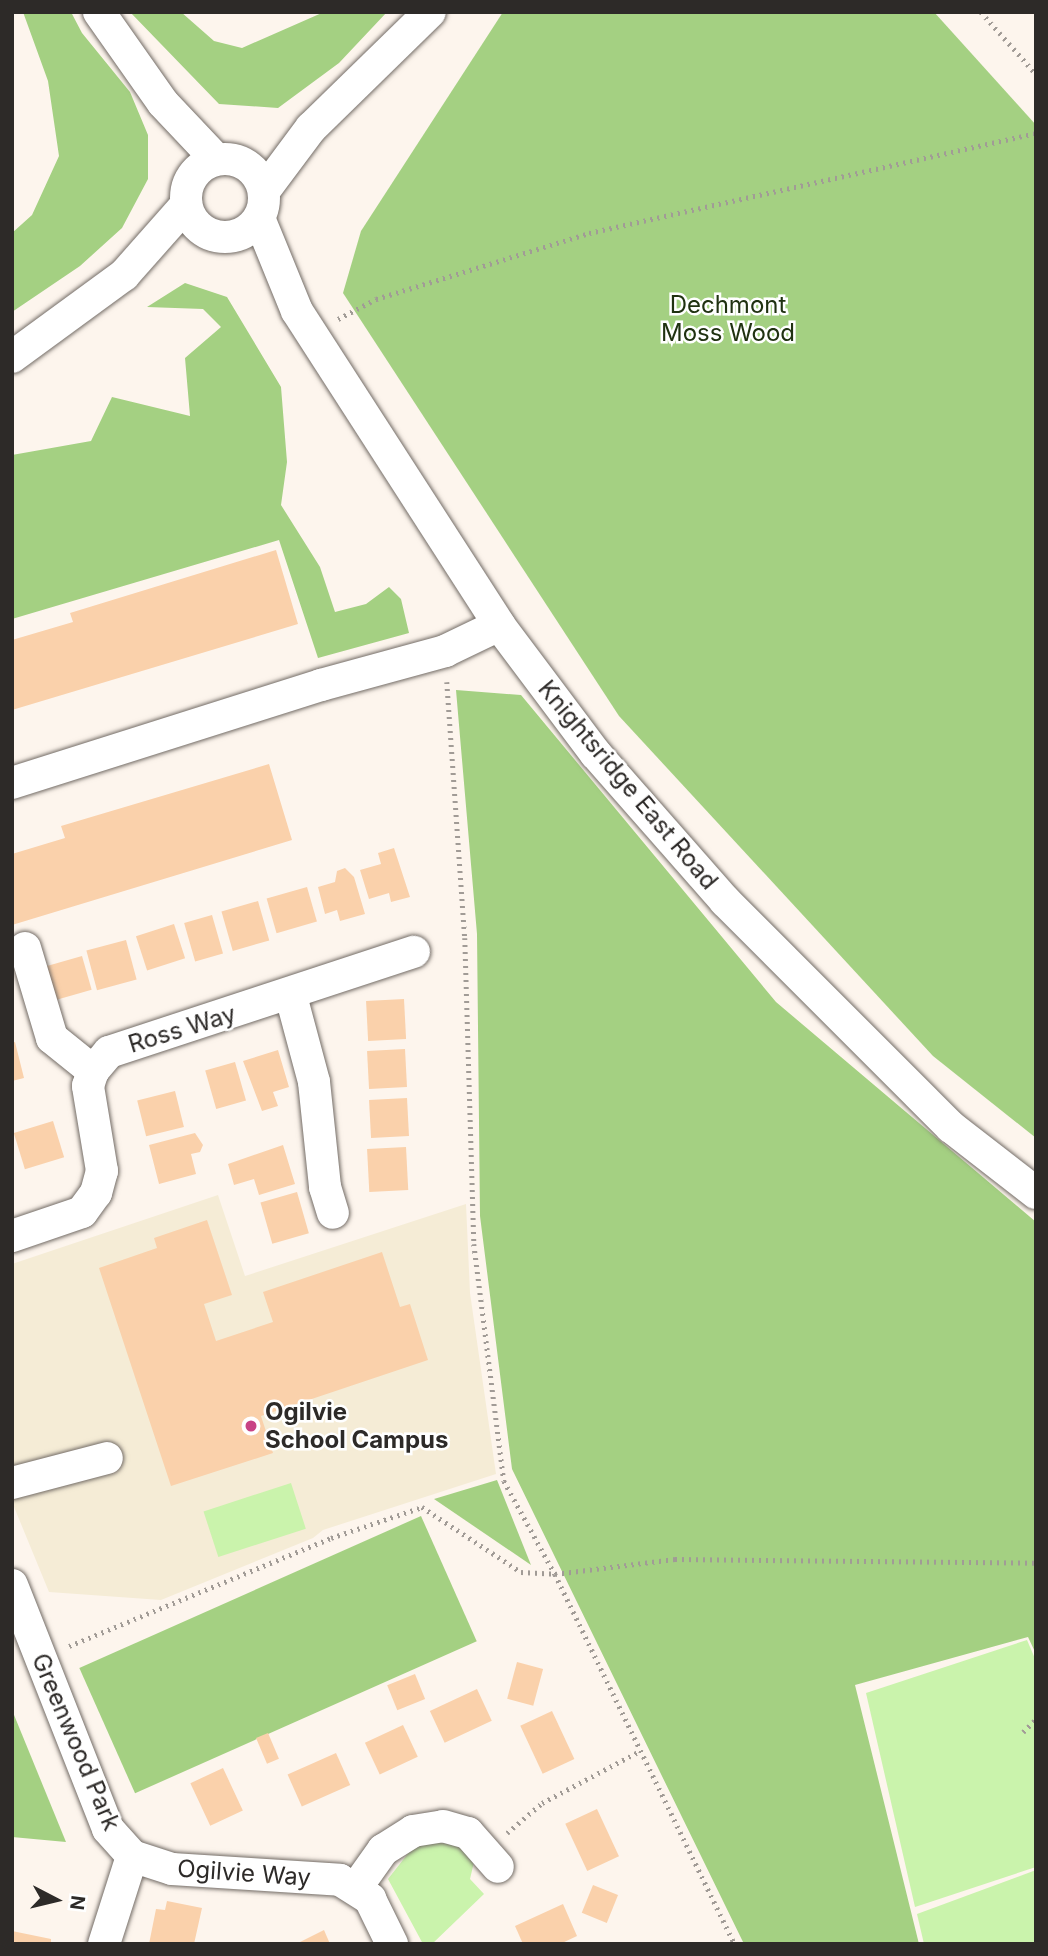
<!DOCTYPE html>
<html>
<head>
<meta charset="utf-8">
<style>
	body { margin:0 }
	#map { position:relative; width:1048px; height:1956px; overflow:hidden; background:#fdf5ed; font-family:Inter,sans-serif }
	div>[style] { position:absolute }
	.education>* { inset:0; background:#f5ecd6 }
	.green>* { inset:0; background:#caf3ac; transform-origin:0 0 }
	.forest>* { inset:0; background:#a4d082; transform-origin:0 0 }
	.building>* { inset:0; background:#fad1ab; transform-origin:0 0 }
	.path>* { height:4.5px; margin-top:-2.25px; transform-origin:0; background:repeating-linear-gradient(90deg,#a19b96 0 2px,transparent 0 7px) }
	.roads { filter:drop-shadow(0 0 2px #736c66) drop-shadow(0 0 2px #736c66) }
	.minor>* { height:32px; margin:-16px; padding:0 16px; transform-origin:16px; border-radius:16px; background:#fff }
	.minor>.ring { margin:-16px; padding:0; box-sizing:content-box; background:none; border:32px solid #fff; border-radius:50% }
	.dots>* { width:19px; height:19px; translate:-50% -50%; box-sizing:border-box; border:4px solid #fff; border-radius:50% }
	span { translate:-50% -50%; white-space:nowrap; text-align:center; line-height:1.15; -webkit-text-stroke:5px #fff; paint-order:stroke }
	.park-label { font-size:24px; color:#203211 }
	.street-label { font-size:24px; color:#2d2a28 }
	.poi-label { font-size:24px; color:#2d2a28; font-weight:700 }
	.left { translate:0 -50%; text-align:left }
	.frame { position:absolute; inset:0; border:14px solid #2d2a28; pointer-events:none }
	.north { position:absolute; left:21px; top:1865px; width:70px; height:70px; -webkit-text-stroke:5px #fff; paint-order:stroke; rotate:97deg; font-size:19px; font-weight:700; line-height:28px; text-align:center; color:#2d2a28 }
	.north::after { content:''; display:block; margin:auto; width:24px; height:32px; background:#2d2a28; clip-path:polygon(50% 0,100% 100%,50% 72%,0 100%) }
</style>
</head>
<body>
<div id="map">
	<div class="education">
		<i style="clip-path:polygon(218px 1195px,245px 1276px,466px 1204px,470px 1293px,496px 1474px,323px 1530px,313px 1538px,161px 1600px,49px 1592px,12px 1502px,12px 1264px)"></i>
	</div>
	<div class="green">
		<i style="left:291px;top:1483px;width:48px;height:92px;rotate:72deg"></i>
		<i style="clip-path:polygon(1027px 1640px,1036px 1661px,1036px 1867px,915px 1907px,866px 1693px)"></i>
		<i style="clip-path:polygon(427px 1842px,466px 1845px,474px 1862px,470px 1879px,484px 1894px,432px 1944px,423px 1944px,388px 1879px,410px 1851px)"></i>
		<i style="clip-path:polygon(1036px 1870px,1036px 1944px,924px 1944px,917px 1914px)"></i>
	</div>
	<div class="forest">
		<i style="clip-path:polygon(23px 12px,71px 12px,82px 33px,130px 92px,148px 135px,148px 179px,122px 228px,80px 266px,12px 312px,12px 233px,32px 215px,59px 156px,48px 81px)"></i>
		<i style="clip-path:polygon(130px 12px,181px 12px,214px 41px,242px 48px,324px 12px,387px 12px,339px 63px,278px 108px,219px 104px)"></i>
		<i style="clip-path:polygon(503px 12px,934px 12px,1036px 125px,1036px 1138px,933px 1056px,619px 716px,343px 293px,361px 231px)"></i>
		<i style="clip-path:polygon(185px 283px,227px 297px,281px 387px,287px 462px,281px 505px,320px 567px,335px 612px,366px 604px,389px 587px,401px 599px,409px 633px,318px 658px,279px 540px,12px 619px,12px 455px,91px 441px,112px 397px,190px 416px,185px 358px,221px 327px,203px 309px,147px 307px)"></i>
		<i style="clip-path:polygon(456px 690px,521px 695px,776px 1002px,1036px 1222px,1036px 1654px,1028px 1637px,855px 1685px,919px 1944px,744px 1944px,512px 1469px,480px 1216px,477px 934px)"></i>
		<i style="clip-path:polygon(497px 1480px,531px 1565px,434px 1499px)"></i>
		<i style="left:421px;top:1516px;width:137px;height:374px;rotate:66deg"></i>
		<i style="clip-path:polygon(12px 1710px,66px 1842px,12px 1837px)"></i>
	</div>
	<div class="building">
		<i style="clip-path:polygon(276px 550px,298px 624px,12px 710px,12px 640px,73px 622px,70px 613px)"></i>
		<i style="clip-path:polygon(269px 764px,292px 840px,12px 925px,12px 854px,65px 838px,61px 826px)"></i>
		<i style="clip-path:polygon(394px 848px,410px 897px,391px 902px,389px 893px,369px 899px,360px 870px,381px 864px,378px 853px)"></i>
		<i style="clip-path:polygon(345px 868px,354px 877px,365px 914px,340px 921px,337px 910px,325px 914px,318px 887px,335px 882px,337px 871px)"></i>
		<i style="left:307px;top:887px;width:36px;height:42px;rotate:74deg"></i>
		<i style="left:258px;top:901px;width:41px;height:38px;rotate:74deg"></i>
		<i style="left:212px;top:915px;width:40px;height:29px;rotate:74deg"></i>
		<i style="left:174px;top:924px;width:36px;height:40px;rotate:72deg"></i>
		<i style="left:126px;top:940px;width:41px;height:41px;rotate:75deg"></i>
		<i style="left:82px;top:956px;width:35px;height:40px;rotate:74deg"></i>
		<i style="left:404px;top:999px;width:40px;height:38px;rotate:87deg"></i>
		<i style="clip-path:polygon(15px 1042px,24px 1078px,12px 1081px,12px 1043px)"></i>
		<i style="left:405px;top:1049px;width:38px;height:38px;rotate:87deg"></i>
		<i style="clip-path:polygon(278px 1050px,289px 1087px,273px 1092px,278px 1106px,262px 1111px,243px 1061px)"></i>
		<i style="left:235px;top:1062px;width:40px;height:31px;rotate:74deg"></i>
		<i style="left:175px;top:1091px;width:37px;height:39px;rotate:76deg"></i>
		<i style="left:407px;top:1098px;width:38px;height:38px;rotate:87deg"></i>
		<i style="left:53px;top:1121px;width:38px;height:41px;rotate:73deg"></i>
		<i style="clip-path:polygon(195px 1133px,203px 1145px,200px 1152px,191px 1154px,196px 1174px,159px 1184px,149px 1145px)"></i>
		<i style="clip-path:polygon(283px 1145px,295px 1184px,259px 1195px,254px 1179px,234px 1185px,228px 1164px)"></i>
		<i style="left:406px;top:1147px;width:43px;height:39px;rotate:87deg"></i>
		<i style="left:297px;top:1192px;width:43px;height:38px;rotate:74deg"></i>
		<i style="clip-path:polygon(207px 1220px,232px 1295px,204px 1304px,216px 1341px,273px 1322px,263px 1292px,382px 1252px,400px 1307px,410px 1304px,428px 1360px,261px 1416px,273px 1453px,171px 1486px,99px 1268px,157px 1248px,154px 1238px)"></i>
		<i style="left:517px;top:1662px;width:27px;height:38px;rotate:15deg"></i>
		<i style="left:415px;top:1674px;width:27px;height:30px;rotate:68deg"></i>
		<i style="left:477px;top:1689px;width:35px;height:52px;rotate:65deg"></i>
		<i style="left:552px;top:1711px;width:53px;height:35px;rotate:65deg"></i>
		<i style="left:403px;top:1725px;width:35px;height:42px;rotate:65deg"></i>
		<i style="left:268px;top:1733px;width:28px;height:13px;rotate:67deg"></i>
		<i style="left:336px;top:1753px;width:35px;height:53px;rotate:66deg"></i>
		<i style="left:223px;top:1768px;width:47px;height:36px;rotate:65deg"></i>
		<i style="left:597px;top:1809px;width:52px;height:35px;rotate:65deg"></i>
		<i style="left:593px;top:1885px;width:27px;height:30px;rotate:22deg"></i>
		<i style="clip-path:polygon(167px 1901px,202px 1908px,194px 1944px,149px 1944px,156px 1909px,165px 1910px)"></i>
		<i style="clip-path:polygon(563px 1904px,577px 1936px,560px 1944px,523px 1944px,515px 1926px)"></i>
		<i style="clip-path:polygon(324px 1930px,330px 1944px,296px 1944px)"></i>
		<i style="clip-path:polygon(12px 1931px,51px 1939px,51px 1944px,12px 1944px)"></i>
	</div>
	<div class="path">
		<i style="left:981px;top:12px;width:83px;rotate:48.4deg"></i>
		<i style="left:338px;top:319px;width:43px;rotate:-27.8deg"></i>
		<i style="left:376px;top:299px;width:223px;rotate:-17.2deg"></i>
		<i style="left:589px;top:233px;width:458px;rotate:-12.6deg"></i>
		<i style="left:447px;top:682px;width:257px;rotate:86deg"></i>
		<i style="left:465px;top:938px;width:306px;rotate:88.3deg"></i>
		<i style="left:474px;top:1244px;width:239px;rotate:82.8deg"></i>
		<i style="left:504px;top:1481px;width:106px;rotate:61.3deg"></i>
		<i style="left:555px;top:1574px;width:411px;rotate:64.1deg"></i>
		<i style="left:69px;top:1646px;width:283px;rotate:-22.4deg"></i>
		<i style="left:331px;top:1538px;width:96px;rotate:-18.8deg"></i>
		<i style="left:422px;top:1507px;width:118px;rotate:33.3deg"></i>
		<i style="left:521px;top:1572px;width:34px;rotate:3deg"></i>
		<i style="left:555px;top:1574px;width:121px;rotate:-7.1deg"></i>
		<i style="left:675px;top:1559px;width:361px;rotate:0.6deg"></i>
		<i style="left:12px;top:1721px;width:5px;rotate:90deg"></i>
		<i style="left:1023px;top:1732px;width:18px;rotate:-45deg"></i>
		<i style="left:507px;top:1833px;width:46px;rotate:-40.6deg"></i>
		<i style="left:542px;top:1803px;width:111px;rotate:-28deg"></i>
	</div>
	<div class="roads">
		<div class="minor">
			<i style="left:99px;top:12px;width:111px;rotate:54.9deg"></i>
			<i style="left:163px;top:103px;width:77px;rotate:46.6deg"></i>
			<i class="ring" style="left:186px;top:159px;width:46px;height:46px"></i>
			<i style="left:264px;top:191px;width:79px;rotate:-53.3deg"></i>
			<i style="left:311px;top:128px;width:166px;rotate:-44.3deg"></i>
			<i style="left:259px;top:218px;width:100px;rotate:67.8deg"></i>
			<i style="left:297px;top:311px;width:373px;rotate:57.2deg"></i>
			<i style="left:499px;top:625px;width:161px;rotate:53.1deg"></i>
			<i style="left:596px;top:754px;width:196px;rotate:48.7deg"></i>
			<i style="left:725px;top:901px;width:320px;rotate:45deg"></i>
			<i style="left:951px;top:1127px;width:108px;rotate:37.8deg"></i>
			<i style="left:12px;top:357px;width:139px;rotate:-36.2deg"></i>
			<i style="left:124px;top:275px;width:94px;rotate:-48.5deg"></i>
			<i style="left:12px;top:783px;width:324px;rotate:-17.6deg"></i>
			<i style="left:321px;top:685px;width:129px;rotate:-15.3deg"></i>
			<i style="left:445px;top:651px;width:60px;rotate:-25.7deg"></i>
			<i style="left:25px;top:948px;width:94px;rotate:73.3deg"></i>
			<i style="left:52px;top:1038px;width:53px;rotate:38.8deg"></i>
			<i style="left:291px;top:996px;width:89px;rotate:75deg"></i>
			<i style="left:314px;top:1082px;width:106px;rotate:84deg"></i>
			<i style="left:325px;top:1187px;width:27px;rotate:73deg"></i>
			<i style="left:12px;top:1236px;width:74px;rotate:-18.9deg"></i>
			<i style="left:82px;top:1212px;width:24px;rotate:-54deg"></i>
			<i style="left:96px;top:1193px;width:23px;rotate:-75deg"></i>
			<i style="left:102px;top:1171px;width:86px;rotate:-99.4deg"></i>
			<i style="left:88px;top:1086px;width:16px;rotate:-72deg"></i>
			<i style="left:93px;top:1071px;width:25px;rotate:-50deg"></i>
			<i style="left:109px;top:1052px;width:321px;rotate:-18.2deg"></i>
			<i style="left:12px;top:1483px;width:98px;rotate:-14.7deg"></i>
			<i style="left:12px;top:1585px;width:262px;rotate:68.5deg"></i>
			<i style="left:108px;top:1829px;width:36px;rotate:48deg"></i>
			<i style="left:132px;top:1856px;width:42px;rotate:18deg"></i>
			<i style="left:172px;top:1869px;width:168px;rotate:3.7deg"></i>
			<i style="left:340px;top:1880px;width:36px;rotate:32deg"></i>
			<i style="left:370px;top:1899px;width:50px;rotate:63.9deg"></i>
			<i style="left:356px;top:1888px;width:47px;rotate:-54.6deg"></i>
			<i style="left:383px;top:1850px;width:36px;rotate:-32deg"></i>
			<i style="left:413px;top:1831px;width:30px;rotate:-9deg"></i>
			<i style="left:443px;top:1826px;width:26px;rotate:16deg"></i>
			<i style="left:468px;top:1833px;width:45px;rotate:48.6deg"></i>
			<i style="left:104px;top:1944px;width:92px;rotate:-72.3deg"></i>
		</div>
	</div>
	<div class="dots">
		<i style="left:251px;top:1426px;background:#c84385"></i>
	</div>
	<div class="park-label">
		<span style="left:728px;top:319px">Dechmont<br>Moss Wood</span>
	</div>
	<div class="street-label">
		<span style="left:628px;top:785px;rotate:50deg">Knightsridge East Road</span>
		<span style="left:182px;top:1029px;rotate:-17deg">Ross Way</span>
		<span style="left:76px;top:1742px;rotate:67deg">Greenwood Park</span>
		<span style="left:244px;top:1873px;rotate:4deg">Ogilvie Way</span>
	</div>
	<div class="poi-label">
		<span class="left" style="left:265px;top:1426px">Ogilvie<br>School Campus</span>
	</div>
	<div class="frame"></div>
	<div class="north">N</div>
</div>
</body>
</html>
